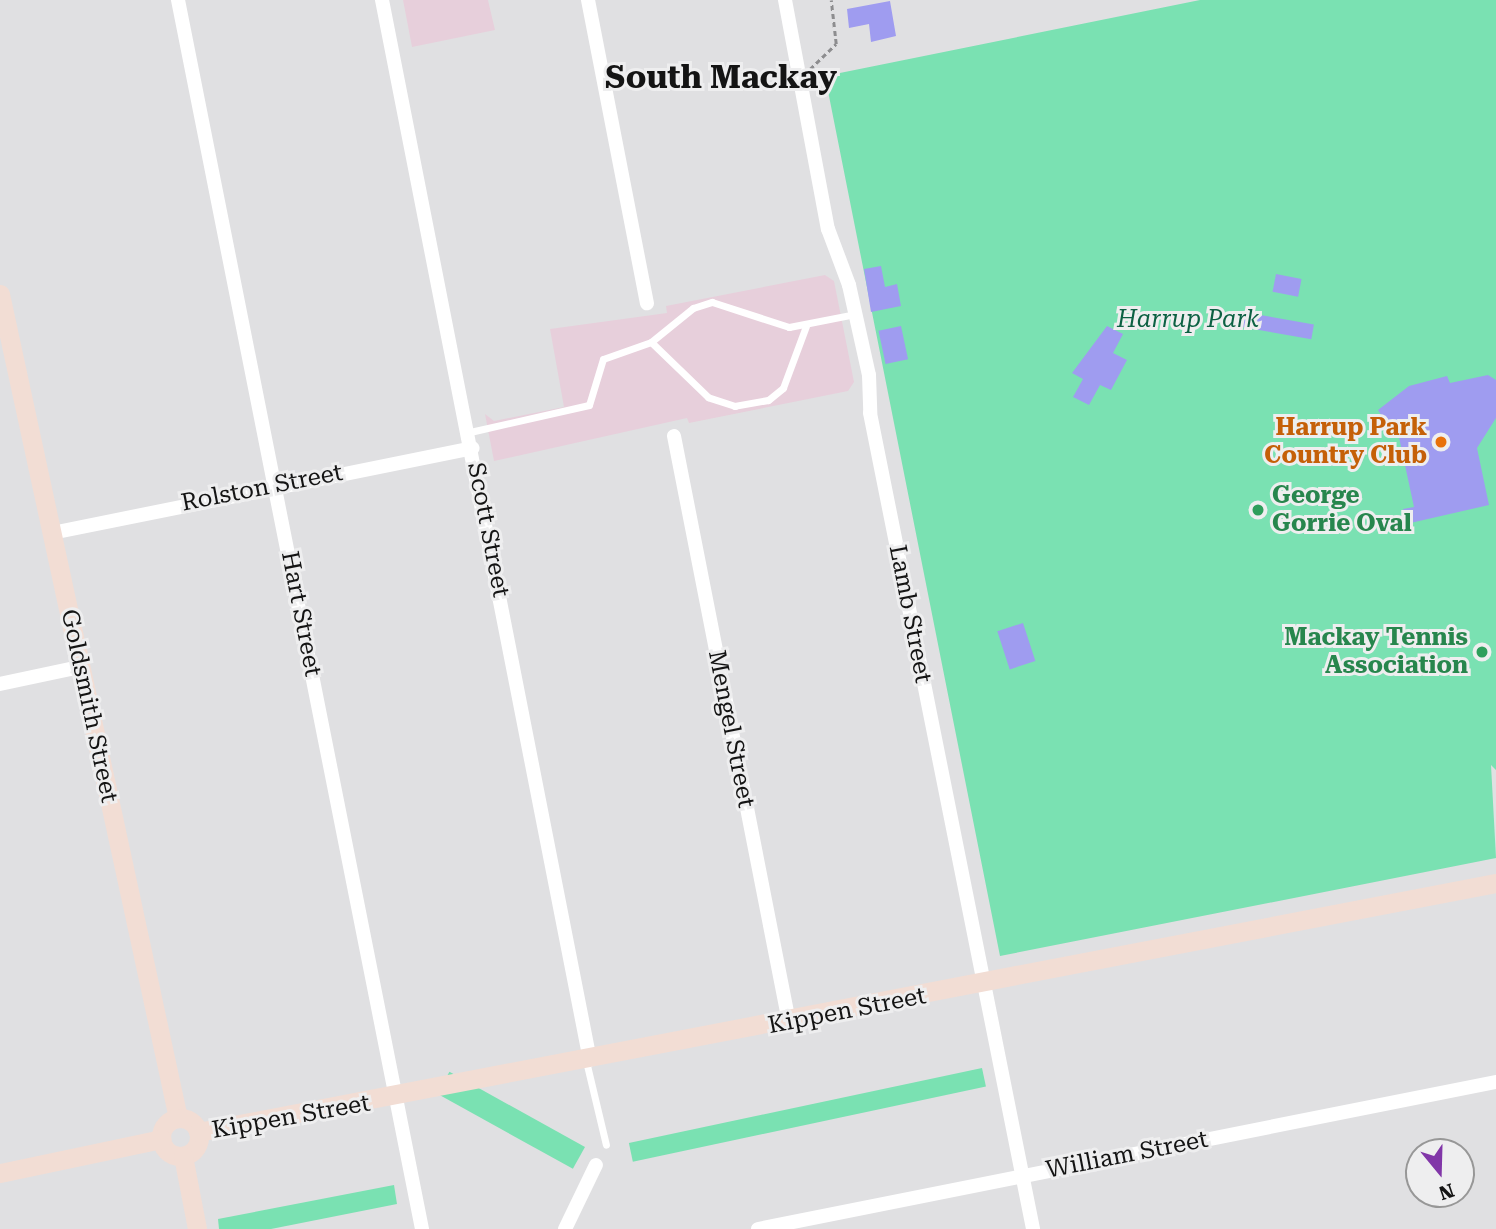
<!DOCTYPE html>
<html>
<head>
<meta charset="utf-8">
<style>
	body { margin:0 }
	#map { position:relative; width:1496px; height:1229px; overflow:hidden; background:#e0e0e2; font-family:"Roboto Serif",serif }
	div>[style] { position:absolute }
	.commercial>* { inset:0; background:#e7cfdb }
	.green>* { inset:0; background:#7ae1b2; transform-origin:0 0 }
	.building>* { inset:0; background:#9f9cf0; transform-origin:0 0 }
	.path>* { height:2.5px; margin-top:-1.25px; transform-origin:0; background:repeating-linear-gradient(90deg,#8d8d8f 0 5px,transparent 0 8.5px) }
	.lane>* { height:7px; margin:-3.5px; padding:0 3.5px; transform-origin:3.5px; border-radius:3.5px; background:#fff }
	.street>* { height:14px; margin:-7px; padding:0 7px; transform-origin:7px; border-radius:7px; background:#fff }
	.secondary>* { height:19px; margin:-9.5px; padding:0 9.5px; transform-origin:9.5px; border-radius:9.5px; background:#f2ddd4 }
	.secondary>.ring { margin:-9.5px; padding:0; box-sizing:content-box; background:none; border:19px solid #f2ddd4; border-radius:50% }
	.dots>* { width:19px; height:19px; translate:-50% -50%; box-sizing:border-box; border:4px solid #eeeeef; border-radius:50% }
	span { translate:-50% -50%; white-space:nowrap; text-align:center; line-height:1.15; -webkit-text-stroke:6px #eeeeef; paint-order:stroke }
	.park-label { font-size:24px; color:#0c6143; font-style:italic }
	.food-label { font-size:24px; color:#c56008; font-weight:700 }
	.right { translate:-100% -50%; text-align:right }
	.street-label { font-size:24px; color:#141414 }
	.leisure-label { font-size:24px; color:#27864d; font-weight:700 }
	.left { translate:0 -50%; text-align:left }
	.district-label { font-size:32px; color:#141414; font-weight:700 }
	.north { position:absolute; left:1405px; top:1138px; width:70px; height:70px; box-sizing:border-box; background:#eeeeef; border:2px solid #979797; border-radius:50%; rotate:161deg; font-size:19px; font-weight:700; line-height:28px; text-align:center; color:#141414 }
	.north::after { content:''; display:block; margin:auto; width:24px; height:32px; background:#8136a8; clip-path:polygon(50% 0,100% 100%,50% 72%,0 100%) }
</style>
</head>
<body>
<div id="map">
	<div class="commercial">
		<i style="clip-path:polygon(403px 0,488px 0,495px 30px,412px 47px)"></i>
		<i style="clip-path:polygon(825px 275px,834px 281px,854px 382px,848px 391px,689px 423px,687px 418px,494px 461px,485px 414px,494px 421px,564px 407px,550px 329px,667px 313px,666px 306px)"></i>
	</div>
	<div class="green">
		<i style="clip-path:polygon(1200px 0,1496px 0,1496px 770px,1491px 765px,1496px 858px,1000px 956px,825px 76px)"></i>
		<i style="left:982px;top:1068px;width:19px;height:361px;rotate:78deg"></i>
		<i style="left:585px;top:1147px;width:25px;height:155px;rotate:119deg"></i>
		<i style="clip-path:polygon(394px 1185px,397px 1204px,271px 1229px,219px 1229px,218px 1219px)"></i>
	</div>
	<div class="building">
		<i style="clip-path:polygon(890px 1px,896px 36px,871px 42px,869px 24px,849px 28px,847px 9px)"></i>
		<i style="clip-path:polygon(881px 266px,885px 287px,897px 284px,901px 306px,871px 312px,864px 269px)"></i>
		<i style="left:1276px;top:274px;width:26px;height:18px;rotate:11deg"></i>
		<i style="left:1243px;top:312px;width:72px;height:15px;rotate:10deg"></i>
		<i style="left:901px;top:326px;width:34px;height:23px;rotate:78deg"></i>
		<i style="clip-path:polygon(1107px 326px,1123px 334px,1113px 353px,1127px 360px,1111px 390px,1100px 385px,1089px 405px,1073px 397px,1083px 379px,1072px 373px)"></i>
		<i style="clip-path:polygon(1488px 375px,1496px 380px,1496px 418px,1477px 448px,1489px 505px,1406px 524px,1403px 509px,1414px 507px,1397px 428px,1391px 430px,1378px 410px,1409px 386px,1447px 376px,1450px 383px)"></i>
		<i style="left:1023px;top:623px;width:40px;height:27px;rotate:72deg"></i>
	</div>
	<div class="path">
		<i style="left:810px;top:69px;width:36px;rotate:-44deg"></i>
		<i style="left:836px;top:44px;width:44px;rotate:-96.5deg"></i>
	</div>
	<div class="lane">
		<i style="left:806px;top:326px;width:66px;rotate:110.4deg"></i>
		<i style="left:783px;top:388px;width:19px;rotate:141deg"></i>
		<i style="left:768px;top:400px;width:34px;rotate:170deg"></i>
		<i style="left:735px;top:406px;width:28px;rotate:-162deg"></i>
		<i style="left:708px;top:397px;width:79px;rotate:-136deg"></i>
		<i style="left:651px;top:342px;width:54px;rotate:-39deg"></i>
		<i style="left:693px;top:308px;width:20px;rotate:-18deg"></i>
		<i style="left:712px;top:302px;width:81px;rotate:18deg"></i>
		<i style="left:789px;top:327px;width:67px;rotate:-11.1deg"></i>
		<i style="left:470px;top:432px;width:122px;rotate:-12.8deg"></i>
		<i style="left:589px;top:405px;width:48px;rotate:-73.1deg"></i>
		<i style="left:603px;top:359px;width:51px;rotate:-19.5deg"></i>
		<i style="left:586px;top:1061px;width:86px;rotate:76.6deg"></i>
	</div>
	<div class="street">
		<i style="left:178px;top:0;width:1253px;rotate:78.77deg"></i>
		<i style="left:382px;top:0;width:1080px;rotate:78.9deg"></i>
		<i style="left:588px;top:0;width:309px;rotate:79deg"></i>
		<i style="left:785px;top:0;width:233px;rotate:79.4deg"></i>
		<i style="left:828px;top:229px;width:60px;rotate:69.4deg"></i>
		<i style="left:849px;top:285px;width:92px;rotate:77.5deg"></i>
		<i style="left:869px;top:375px;width:38px;rotate:88deg"></i>
		<i style="left:870px;top:413px;width:832px;rotate:78.7deg"></i>
		<i style="left:674px;top:436px;width:597px;rotate:78.9deg"></i>
		<i style="left:52px;top:533px;width:429px;rotate:-11.4deg"></i>
		<i style="left:0;top:684px;width:82px;rotate:-12deg"></i>
		<i style="left:565px;top:1229px;width:71px;rotate:-64.2deg"></i>
		<i style="left:758px;top:1229px;width:752px;rotate:-11.27deg"></i>
	</div>
	<div class="secondary">
		<i style="left:0;top:294px;width:843px;rotate:77.81deg"></i>
		<i class="ring" style="left:161px;top:1118px;width:19px;height:19px"></i>
		<i style="left:198px;top:1132px;width:1322px;rotate:-10.86deg"></i>
		<i style="left:183px;top:1156px;width:74px;rotate:79.1deg"></i>
		<i style="left:0;top:1173px;width:165px;rotate:-11.9deg"></i>
	</div>
	<div class="dots">
		<i style="left:1441px;top:442px;background:#e8710a"></i>
		<i style="left:1258px;top:510px;background:#2e9e5b"></i>
		<i style="left:1482px;top:652px;background:#2e9e5b"></i>
	</div>
	<div class="park-label">
		<span style="left:1188px;top:320px">Harrup Park</span>
	</div>
	<div class="food-label">
		<span class="right" style="left:1427px;top:442px">Harrup Park<br>Country Club</span>
	</div>
	<div class="street-label">
		<span style="left:262px;top:488px;rotate:-11deg">Rolston Street</span>
		<span style="left:488px;top:530px;rotate:79deg">Scott Street</span>
		<span style="left:301px;top:614px;rotate:79deg">Hart Street</span>
		<span style="left:910px;top:614px;rotate:79deg">Lamb Street</span>
		<span style="left:89px;top:706px;rotate:78deg">Goldsmith Street</span>
		<span style="left:731px;top:729px;rotate:79deg">Mengel Street</span>
		<span style="left:847px;top:1011px;rotate:-11deg">Kippen Street</span>
		<span style="left:291px;top:1117px;rotate:-10deg">Kippen Street</span>
		<span style="left:1127px;top:1155px;rotate:-11deg">William Street</span>
	</div>
	<div class="leisure-label">
		<span class="left" style="left:1272px;top:510px">George<br>Gorrie Oval</span>
		<span class="right" style="left:1468px;top:652px">Mackay Tennis<br>Association</span>
	</div>
	<div class="district-label">
		<span style="left:721px;top:77px">South Mackay</span>
	</div>
	<div class="north">N</div>
</div>
</body>
</html>
